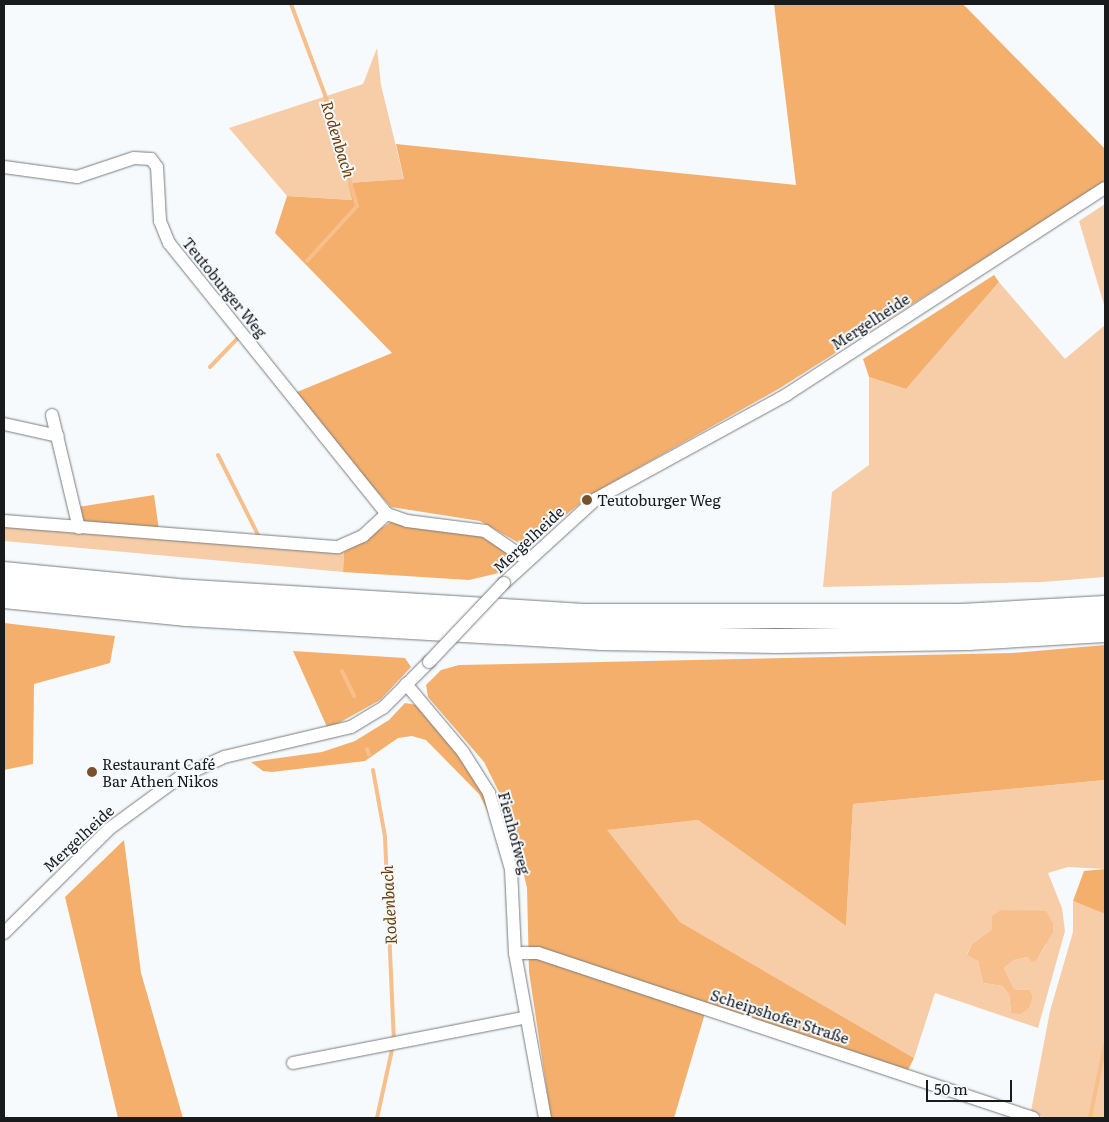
<!DOCTYPE html>
<html>
<head>
<meta charset="utf-8">
<style>
	body { margin:0 }
	#map { position:relative; width:1109px; height:1122px; overflow:hidden; background:#f6fafd; font-family:Literata,serif }
	div>[style] { position:absolute }
	.green>* { inset:0; background:#f7cda7 }
	.forest>* { inset:0; background:#f4af6c }
	.water>* { inset:0; background:#f7bf8b }
	.stream>* { height:4px; margin:-2px; padding:0 2px; transform-origin:2px; border-radius:2px; background:#f7bf8b }
	.roads { filter:drop-shadow(0 0 1px #797c7f) drop-shadow(0 0 1px #797c7f) }
	.minor>* { height:12px; margin:-6px; padding:0 6px; transform-origin:6px; border-radius:6px; background:#fff }
	.motorway>* { height:24px; margin:-12px; padding:0 12px; transform-origin:12px; border-radius:12px; background:#fff }
	.bridges { filter:drop-shadow(0 0 1px #797c7f) drop-shadow(0 0 1px #797c7f) }
	.minor-bridge>* { height:12px; margin:-6px; padding:0 6px; transform-origin:6px; border-radius:6px; background:#fff }
	.dots>* { width:14px; height:14px; translate:-50% -50%; box-sizing:border-box; border:2px solid #f6fafd; border-radius:50% }
	span { translate:-50% -50%; white-space:nowrap; text-align:center; line-height:1.15; -webkit-text-stroke:4px #f6fafd; paint-order:stroke }
	.street-label { font-size:15px; color:#181a1b }
	.poi-label { font-size:15px; color:#181a1b }
	.left { translate:0 -50%; text-align:left }
	.water-label { font-size:16px; color:#693d05; font-style:italic }
	.frame { position:absolute; inset:0; border:5px solid #181a1b; pointer-events:none }
	.scale { position:absolute; left:926px; top:1080px; width:86px; height:22px; box-sizing:border-box; border:2px solid #181a1b; border-top:0; padding-left:6px; font-size:15px; line-height:18px; white-space:nowrap; color:#181a1b; -webkit-text-stroke:4px #f6fafd; paint-order:stroke }
</style>
</head>
<body>
<div id="map">
	<div class="green">
		<i style="clip-path:polygon(377px 48px,381px 85px,404px 179px,349px 183px,352px 200px,287px 196px,229px 128px,363px 84px)"></i>
		<i style="clip-path:polygon(1105px 204px,1105px 308px,1079px 221px)"></i>
		<i style="clip-path:polygon(999px 282px,1065px 359px,1105px 325px,1105px 577px,1042px 582px,823px 587px,832px 492px,869px 465px,869px 377px,906px 389px)"></i>
		<i style="clip-path:polygon(4px 525px,344px 552px,343px 572px,4px 541px)"></i>
		<i style="clip-path:polygon(evenodd,1105px 780px,1105px 869px,1068px 867px,1048px 873px,1062px 908px,1065px 931px,1038px 1028px,935px 993px,914px 1058px,680px 922px,606px 830px,698px 820px,846px 926px,853px 804px,1105px 780px,1001px 910px,1038px 913px,1046px 945px,1037px 960px,1028px 957px,1014px 960px,1004px 968px,1014px 989px,1030px 990px,1033px 997px,1030px 1007px,1011px 1013px,1009px 994px,1002px 986px,983px 983px,978px 961px,967px 954px,972px 944px,992px 929px,1001px 910px)"></i>
		<i style="clip-path:polygon(1073px 901px,1105px 914px,1105px 1118px,1045px 1118px,1031px 1111px,1050px 1011px,1073px 932px)"></i>
	</div>
	<div class="forest">
		<i style="clip-path:polygon(774px 4px,963px 4px,1105px 149px,1105px 182px,780px 388px,592px 494px,526px 547px,480px 521px,391px 507px,340px 450px,297px 392px,392px 353px,275px 233px,287px 196px,352px 200px,348px 183px,404px 179px,396px 144px,796px 185px)"></i>
		<i style="clip-path:polygon(994px 275px,999px 282px,906px 389px,869px 377px,863px 359px)"></i>
		<i style="clip-path:polygon(154px 495px,159px 530px,82px 522px,78px 507px)"></i>
		<i style="clip-path:polygon(391px 522px,471px 531px,507px 551px,507px 566px,503px 572px,469px 580px,343px 572px,344px 552px)"></i>
		<i style="clip-path:polygon(4px 623px,115px 636px,110px 663px,34px 684px,33px 764px,4px 770px)"></i>
		<i style="clip-path:polygon(1105px 645px,1105px 780px,853px 804px,846px 926px,698px 820px,607px 830px,680px 922px,914px 1058px,908px 1070px,708px 1003px,674px 1118px,551px 1118px,529px 972px,527px 888px,509px 812px,484px 762px,428px 697px,426px 685px,441px 670px,459px 665px,1012px 653px)"></i>
		<i style="clip-path:polygon(293px 651px,405px 658px,411px 667px,380px 700px,328px 729px)"></i>
		<i style="clip-path:polygon(405px 703px,417px 705px,459px 754px,485px 794px,497px 830px,479px 794px,426px 740px,412px 736px,398px 738px,365px 761px,272px 772px,263px 771px,251px 762px,322px 752px,355px 741px,389px 720px)"></i>
		<i style="clip-path:polygon(124px 840px,141px 973px,183px 1118px,118px 1118px,65px 897px)"></i>
		<i style="clip-path:polygon(1105px 869px,1105px 914px,1073px 901px,1084px 871px)"></i>
	</div>
	<div class="water">
		<i style="clip-path:polygon(1001px 910px,1046px 911px,1053px 924px,1053px 932px,1037px 960px,1031px 962px,1028px 957px,1014px 960px,1004px 968px,1014px 989px,1030px 990px,1033px 997px,1030px 1007px,1021px 1014px,1011px 1013px,1009px 994px,1002px 986px,983px 983px,978px 961px,967px 955px,972px 944px,992px 929px,992px 916px)"></i>
	</div>
	<div class="stream">
		<i style="left:291px;top:4px;width:97px;rotate:69.5deg"></i>
		<i style="left:325px;top:95px;width:116px;rotate:73.9deg"></i>
		<i style="left:357px;top:206px;width:74px;rotate:132.3deg"></i>
		<i style="left:210px;top:367px;width:40px;rotate:-46deg"></i>
		<i style="left:218px;top:455px;width:89px;rotate:63.4deg"></i>
		<i style="left:342px;top:671px;width:28px;rotate:64deg"></i>
		<i style="left:367px;top:749px;width:6px;rotate:72deg"></i>
		<i style="left:373px;top:770px;width:68px;rotate:79.8deg"></i>
		<i style="left:385px;top:837px;width:204px;rotate:87.5deg"></i>
		<i style="left:377px;top:1118px;width:70px;rotate:-77.6deg"></i>
		<i style="left:1090px;top:1118px;width:75px;rotate:-78.4deg"></i>
	</div>
	<div class="roads">
		<div class="minor">
			<i style="left:4px;top:167px;width:74px;rotate:7.8deg"></i>
			<i style="left:77px;top:177px;width:60px;rotate:-18.4deg"></i>
			<i style="left:134px;top:158px;width:17px;rotate:3deg"></i>
			<i style="left:151px;top:159px;width:10px;rotate:53deg"></i>
			<i style="left:157px;top:167px;width:54px;rotate:86.8deg"></i>
			<i style="left:160px;top:221px;width:24px;rotate:68deg"></i>
			<i style="left:169px;top:243px;width:348px;rotate:51.2deg"></i>
			<i style="left:387px;top:514px;width:21px;rotate:19deg"></i>
			<i style="left:407px;top:521px;width:79px;rotate:7.3deg"></i>
			<i style="left:485px;top:531px;width:50px;rotate:34.3deg"></i>
			<i style="left:52px;top:415px;width:116px;rotate:76.6deg"></i>
			<i style="left:4px;top:424px;width:55px;rotate:12.5deg"></i>
			<i style="left:4px;top:521px;width:335px;rotate:4.5deg"></i>
			<i style="left:338px;top:547px;width:27px;rotate:-24deg"></i>
			<i style="left:363px;top:536px;width:33px;rotate:-43deg"></i>
			<i style="left:504px;top:583px;width:125px;rotate:-42.4deg"></i>
			<i style="left:596px;top:499px;width:217px;rotate:-28.7deg"></i>
			<i style="left:786px;top:395px;width:380px;rotate:-33deg"></i>
			<i style="left:406px;top:684px;width:89px;rotate:50deg"></i>
			<i style="left:463px;top:752px;width:49px;rotate:57.6deg"></i>
			<i style="left:489px;top:793px;width:79px;rotate:73.9deg"></i>
			<i style="left:511px;top:869px;width:84px;rotate:87.3deg"></i>
			<i style="left:515px;top:953px;width:168px;rotate:79.7deg"></i>
			<i style="left:4px;top:933px;width:148px;rotate:-44.7deg"></i>
			<i style="left:109px;top:829px;width:88px;rotate:-36.2deg"></i>
			<i style="left:180px;top:777px;width:48px;rotate:-24.4deg"></i>
			<i style="left:224px;top:757px;width:130px;rotate:-13.3deg"></i>
			<i style="left:351px;top:727px;width:37px;rotate:-31deg"></i>
			<i style="left:383px;top:708px;width:65px;rotate:-45deg"></i>
			<i style="left:515px;top:953px;width:23px"></i>
			<i style="left:538px;top:953px;width:522px;rotate:18.43deg"></i>
			<i style="left:293px;top:1063px;width:238px;rotate:-11.1deg"></i>
		</div>
		<div class="motorway">
			<i style="left:4px;top:574px;width:173px;rotate:5.6deg"></i>
			<i style="left:176px;top:591px;width:412px;rotate:3.5deg"></i>
			<i style="left:587px;top:616px;width:374px"></i>
			<i style="left:961px;top:616px;width:144px;rotate:-3.2deg"></i>
			<i style="left:4px;top:596px;width:184px;rotate:5.6deg"></i>
			<i style="left:187px;top:614px;width:416px;rotate:3.3deg"></i>
			<i style="left:602px;top:638px;width:175px;rotate:1deg"></i>
			<i style="left:777px;top:641px;width:192px;rotate:-0.9deg"></i>
			<i style="left:969px;top:638px;width:136px;rotate:-3.4deg"></i>
		</div>
	</div>
	<div class="bridges">
		<div class="minor-bridge">
			<i style="left:429px;top:662px;width:109px;rotate:-46.5deg"></i>
		</div>
	</div>
	<div class="dots">
		<i style="left:587px;top:500px;background:#76512c"></i>
		<i style="left:92px;top:772px;background:#76512c"></i>
	</div>
	<div class="street-label">
		<span style="left:225px;top:287px;rotate:51deg">Teutoburger Weg</span>
		<span style="left:870px;top:321px;rotate:-33deg">Mergelheide</span>
		<span style="left:528px;top:539px;rotate:-43deg">Mergelheide</span>
		<span style="left:515px;top:833px;rotate:75deg">Fienhofweg</span>
		<span style="left:78px;top:838px;rotate:-43deg">Mergelheide</span>
		<span style="left:780px;top:1016px;rotate:18deg">Scheipshofer Straße</span>
	</div>
	<div class="poi-label">
		<span class="left" style="left:597px;top:500px">Teutoburger Weg</span>
		<span class="left" style="left:102px;top:772px">Restaurant Café<br>Bar Athen Nikos</span>
	</div>
	<div class="water-label">
		<span style="left:339px;top:139px;rotate:73deg">Rodenbach</span>
		<span style="left:388px;top:905px;rotate:-93deg">Rodenbach</span>
	</div>
	<div class="frame"></div>
	<div class="scale">50 m</div>
</div>
</body>
</html>
